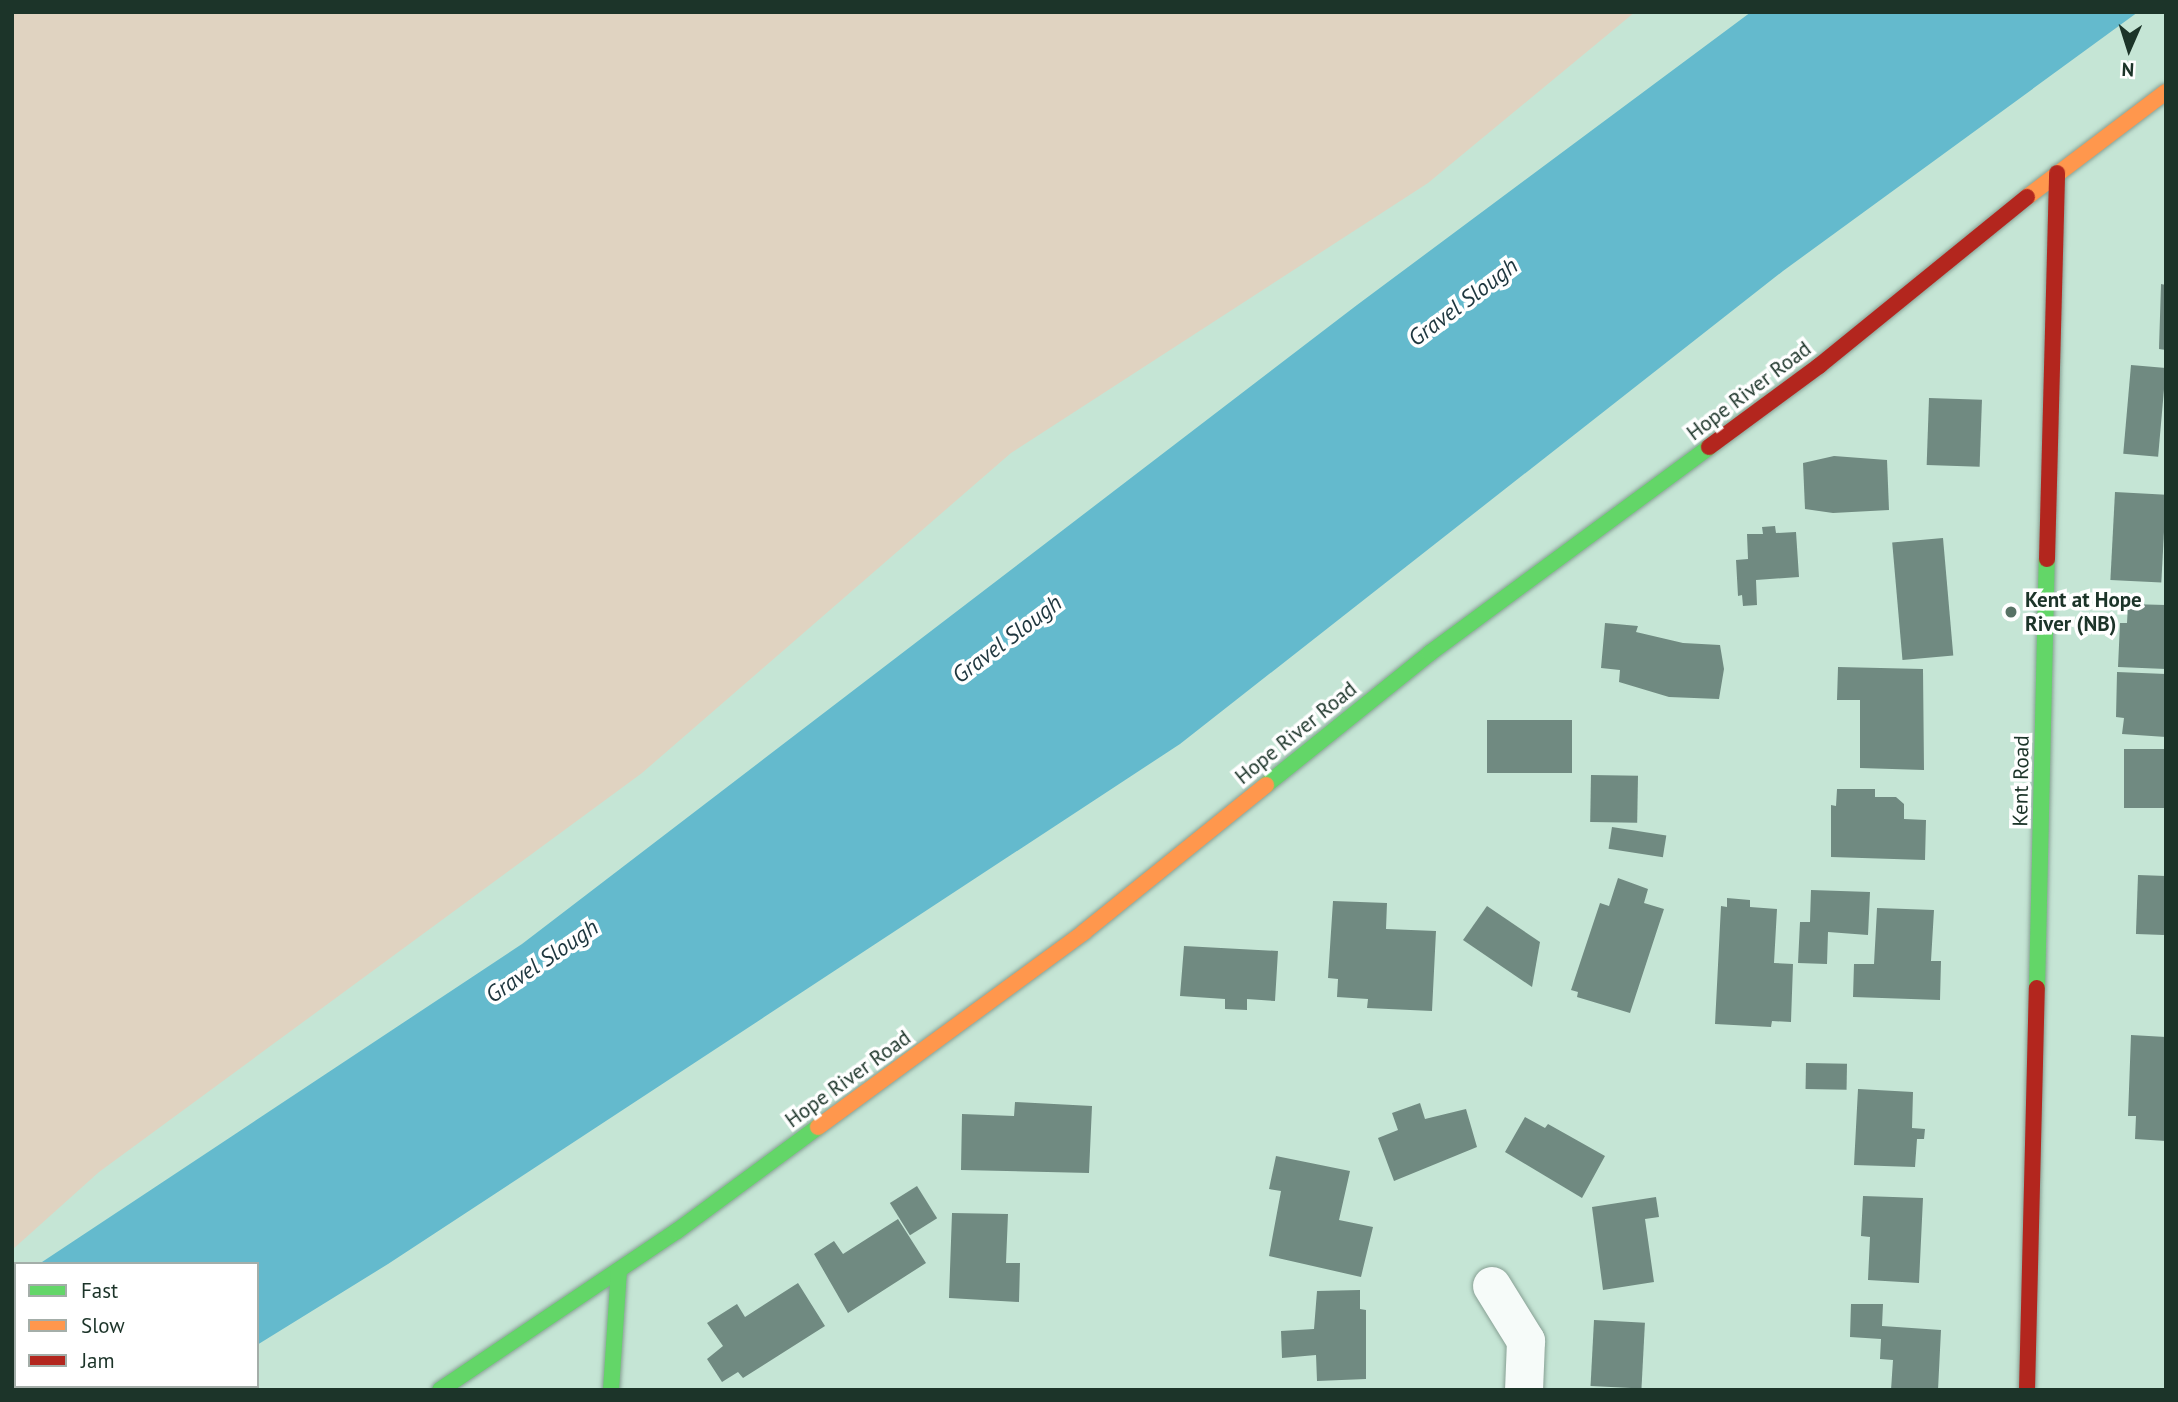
<!DOCTYPE html>
<html>
<head>
<meta charset="utf-8">
<style>
	body { margin:0 }
	#map { position:relative; width:2178px; height:1402px; overflow:hidden; background:#c5e5d5; font-family:"PT Sans",sans-serif }
	div>[style] { position:absolute }
	.green>* { inset:0; background:#e0d3c1 }
	.water>* { inset:0; background:#64bacd }
	.building>* { inset:0; background:#708a81; transform-origin:0 0 }
	.roads { filter:drop-shadow(0 0 2px #87a094) drop-shadow(0 0 2px #87a094) }
	.street>* { height:38px; margin:-19px; padding:0 19px; transform-origin:19px; border-radius:19px; background:#f6fbf9 }
	.fast>* { height:16px; margin:-8px; padding:0 8px; transform-origin:8px; border-radius:8px; background:#63d668 }
	.slow>* { height:16px; margin:-8px; padding:0 8px; transform-origin:8px; border-radius:8px; background:#ff974d }
	.jam>* { height:16px; margin:-8px; padding:0 8px; transform-origin:8px; border-radius:8px; background:#b3261e }
	.dots>* { width:19px; height:19px; translate:-50% -50%; box-sizing:border-box; border:4px solid #fff; border-radius:50% }
	span { translate:-50% -50%; white-space:nowrap; text-align:center; line-height:1.15; -webkit-text-stroke:7px #fff; paint-order:stroke }
	.street-label { font-size:21px; color:#1c3429 }
	.poi-label { font-size:21px; color:#1c3429; font-weight:700 }
	.left { translate:0 -50%; text-align:left }
	.water-label { font-size:23px; color:#1e363e; font-style:italic }
	.frame { position:absolute; inset:0; border:14px solid #1c3429; pointer-events:none }
	.legend { position:absolute; left:14px; top:1262px; width:245px; height:126px; box-sizing:border-box; background:#fff; border:2px solid #a4aea9; margin:0; padding:9px 12px; list-style:none; font-size:21px; color:#1c3429 }
	.legend li { display:flex; align-items:center; gap:14px; height:35px }
	.legend b { width:35px; border:2px solid #a4aea9 }
	.north { position:absolute; left:2094px; top:14px; width:70px; height:70px; -webkit-text-stroke:5px #fff; paint-order:stroke; rotate:183deg; font-size:19px; font-weight:700; line-height:28px; text-align:center; color:#1c3429 }
	.north::after { content:''; display:block; margin:auto; width:24px; height:32px; background:#1c3429; clip-path:polygon(50% 0,100% 100%,50% 72%,0 100%) }
</style>
</head>
<body>
<div id="map">
	<div class="green">
		<i style="clip-path:polygon(12px 12px,1635px 12px,1428px 183px,1011px 453px,642px 773px,99px 1172px,12px 1250px)"></i>
	</div>
	<div class="water">
		<i style="clip-path:polygon(1751px 12px,2138px 12px,1783px 271px,1180px 744px,388px 1264px,257px 1345px,257px 1264px,39px 1264px,522px 944px,1357px 305px)"></i>
		<i style="clip-path:polygon(16px 1279px,16px 1386px,190px 1386px,12px 1390px)"></i>
	</div>
	<div class="building">
		<i style="clip-path:polygon(2161px 284px,2166px 285px,2166px 350px,2159px 349px)"></i>
		<i style="left:2131px;top:365px;width:35px;height:89px;rotate:5deg"></i>
		<i style="left:1929px;top:398px;width:53px;height:67px;rotate:2deg"></i>
		<i style="clip-path:polygon(1834px 456px,1887px 460px,1889px 510px,1833px 513px,1805px 509px,1803px 463px)"></i>
		<i style="left:2115px;top:492px;width:51px;height:88px;rotate:3deg"></i>
		<i style="clip-path:polygon(1775px 526px,1776px 533px,1796px 532px,1799px 577px,1756px 580px,1757px 605px,1743px 606px,1742px 595px,1738px 596px,1736px 560px,1748px 559px,1747px 534px,1763px 534px,1762px 527px)"></i>
		<i style="left:1943px;top:538px;width:118px;height:51px;rotate:85deg"></i>
		<i style="clip-path:polygon(2128px 604px,2166px 605px,2166px 669px,2118px 667px,2120px 623px,2127px 623px)"></i>
		<i style="clip-path:polygon(1605px 623px,1638px 626px,1636px 632px,1683px 643px,1720px 645px,1724px 669px,1719px 699px,1669px 697px,1619px 682px,1620px 670px,1601px 668px)"></i>
		<i style="clip-path:polygon(1838px 667px,1923px 669px,1924px 770px,1860px 768px,1860px 700px,1837px 700px)"></i>
		<i style="clip-path:polygon(2117px 672px,2166px 674px,2166px 737px,2122px 734px,2124px 718px,2116px 717px)"></i>
		<i style="left:1487px;top:720px;width:85px;height:53px"></i>
		<i style="left:2166px;top:749px;width:59px;height:42px;rotate:90deg"></i>
		<i style="left:1591px;top:775px;width:47px;height:47px;rotate:1deg"></i>
		<i style="clip-path:polygon(1837px 789px,1875px 789px,1875px 797px,1896px 797px,1904px 804px,1904px 819px,1926px 820px,1925px 860px,1831px 857px,1831px 805px,1836px 806px)"></i>
		<i style="left:1612px;top:827px;width:55px;height:22px;rotate:9deg"></i>
		<i style="left:2138px;top:875px;width:28px;height:59px;rotate:2deg"></i>
		<i style="clip-path:polygon(1618px 878px,1648px 889px,1644px 903px,1664px 909px,1630px 1013px,1577px 997px,1578px 992px,1571px 990px,1600px 903px,1609px 906px)"></i>
		<i style="clip-path:polygon(1811px 890px,1870px 892px,1868px 935px,1828px 932px,1827px 964px,1798px 963px,1800px 922px,1810px 922px)"></i>
		<i style="clip-path:polygon(1727px 898px,1750px 900px,1750px 907px,1777px 909px,1774px 963px,1793px 964px,1791px 1022px,1772px 1021px,1771px 1027px,1715px 1024px,1721px 906px,1727px 907px)"></i>
		<i style="clip-path:polygon(1333px 901px,1387px 903px,1386px 929px,1436px 931px,1432px 1011px,1367px 1008px,1368px 999px,1337px 997px,1338px 979px,1328px 978px)"></i>
		<i style="clip-path:polygon(1487px 906px,1540px 942px,1532px 987px,1463px 940px)"></i>
		<i style="clip-path:polygon(1877px 908px,1934px 910px,1931px 961px,1941px 961px,1940px 1000px,1853px 997px,1854px 964px,1874px 964px)"></i>
		<i style="clip-path:polygon(1184px 946px,1278px 951px,1275px 1001px,1247px 999px,1247px 1010px,1225px 1009px,1225px 999px,1180px 996px)"></i>
		<i style="clip-path:polygon(2131px 1035px,2166px 1037px,2166px 1141px,2135px 1139px,2136px 1116px,2128px 1116px)"></i>
		<i style="left:1806px;top:1063px;width:41px;height:26px;rotate:1deg"></i>
		<i style="clip-path:polygon(1858px 1089px,1913px 1092px,1912px 1128px,1925px 1129px,1924px 1139px,1917px 1139px,1915px 1167px,1854px 1165px)"></i>
		<i style="clip-path:polygon(1015px 1102px,1092px 1106px,1089px 1173px,961px 1170px,962px 1114px,1014px 1116px)"></i>
		<i style="clip-path:polygon(1420px 1103px,1425px 1119px,1466px 1109px,1477px 1147px,1394px 1181px,1378px 1138px,1398px 1130px,1392px 1113px)"></i>
		<i style="clip-path:polygon(1525px 1117px,1545px 1128px,1548px 1124px,1605px 1156px,1582px 1198px,1505px 1152px)"></i>
		<i style="clip-path:polygon(1276px 1156px,1350px 1171px,1339px 1220px,1373px 1227px,1361px 1277px,1269px 1256px,1281px 1191px,1269px 1189px)"></i>
		<i style="left:917px;top:1186px;width:38px;height:32px;rotate:58deg"></i>
		<i style="clip-path:polygon(1863px 1196px,1923px 1198px,1919px 1283px,1868px 1280px,1870px 1237px,1861px 1236px)"></i>
		<i style="clip-path:polygon(1656px 1197px,1659px 1217px,1645px 1219px,1654px 1282px,1603px 1290px,1592px 1207px)"></i>
		<i style="clip-path:polygon(952px 1213px,1008px 1214px,1006px 1263px,1020px 1263px,1019px 1302px,949px 1298px)"></i>
		<i style="clip-path:polygon(898px 1219px,926px 1263px,848px 1313px,814px 1254px,834px 1241px,843px 1254px)"></i>
		<i style="clip-path:polygon(798px 1283px,825px 1326px,743px 1378px,738px 1372px,722px 1382px,707px 1359px,723px 1346px,707px 1323px,737px 1304px,745px 1317px)"></i>
		<i style="clip-path:polygon(1360px 1290px,1360px 1309px,1366px 1310px,1366px 1379px,1317px 1381px,1316px 1355px,1282px 1358px,1281px 1331px,1314px 1329px,1317px 1291px)"></i>
		<i style="clip-path:polygon(1851px 1304px,1883px 1304px,1882px 1326px,1941px 1330px,1938px 1390px,1891px 1390px,1893px 1360px,1880px 1359px,1881px 1339px,1850px 1337px)"></i>
		<i style="left:1594px;top:1320px;width:51px;height:66px;rotate:3deg"></i>
	</div>
	<div class="roads">
		<div class="street">
			<i style="left:1492px;top:1286px;width:65px;rotate:58.3deg"></i>
			<i style="left:1526px;top:1341px;width:49px;rotate:92.3deg"></i>
		</div>
		<div class="fast">
			<i style="left:1266px;top:785px;width:211px;rotate:-38.8deg"></i>
			<i style="left:1430px;top:653px;width:347px;rotate:-36.4deg"></i>
			<i style="left:2037px;top:988px;width:429px;rotate:-88.7deg"></i>
			<i style="left:440px;top:1390px;width:285px;rotate:-33.9deg"></i>
			<i style="left:677px;top:1231px;width:175px;rotate:-36.4deg"></i>
			<i style="left:611px;top:1390px;width:120px;rotate:-86.2deg"></i>
		</div>
		<div class="slow">
			<i style="left:2027px;top:197px;width:174px;rotate:-37.1deg"></i>
			<i style="left:818px;top:1127px;width:330px;rotate:-36.2deg"></i>
			<i style="left:1084px;top:932px;width:234px;rotate:-38.9deg"></i>
		</div>
		<div class="jam">
			<i style="left:1709px;top:447px;width:137px;rotate:-36.4deg"></i>
			<i style="left:1819px;top:366px;width:268px;rotate:-39.1deg"></i>
			<i style="left:2047px;top:559px;width:386px;rotate:-88.5deg"></i>
			<i style="left:2027px;top:1390px;width:402px;rotate:-88.6deg"></i>
		</div>
	</div>
	<div class="dots">
		<i style="left:2011px;top:612px;background:#577265"></i>
	</div>
	<div class="street-label">
		<span style="left:1749px;top:391px;rotate:-37deg">Hope River Road</span>
		<span style="left:1296px;top:733px;rotate:-39deg">Hope River Road</span>
		<span style="left:2021px;top:781px;rotate:-89deg">Kent Road</span>
		<span style="left:848px;top:1079px;rotate:-36deg">Hope River Road</span>
	</div>
	<div class="poi-label">
		<span class="left" style="left:2025px;top:612px">Kent at Hope<br>River (NB)</span>
	</div>
	<div class="water-label">
		<span style="left:1463px;top:302px;rotate:-37deg">Gravel Slough</span>
		<span style="left:1007px;top:639px;rotate:-37deg">Gravel Slough</span>
		<span style="left:542px;top:961px;rotate:-34deg">Gravel Slough</span>
	</div>
	<div class="frame"></div>
	<ul class="legend">
	<li><b style="height:9px;background:#63d668"></b>Fast</li>
	<li><b style="height:9px;background:#ff974d"></b>Slow</li>
	<li><b style="height:9px;background:#b3261e"></b>Jam</li>
	</ul>
	<div class="north">N</div>
</div>
</body>
</html>
